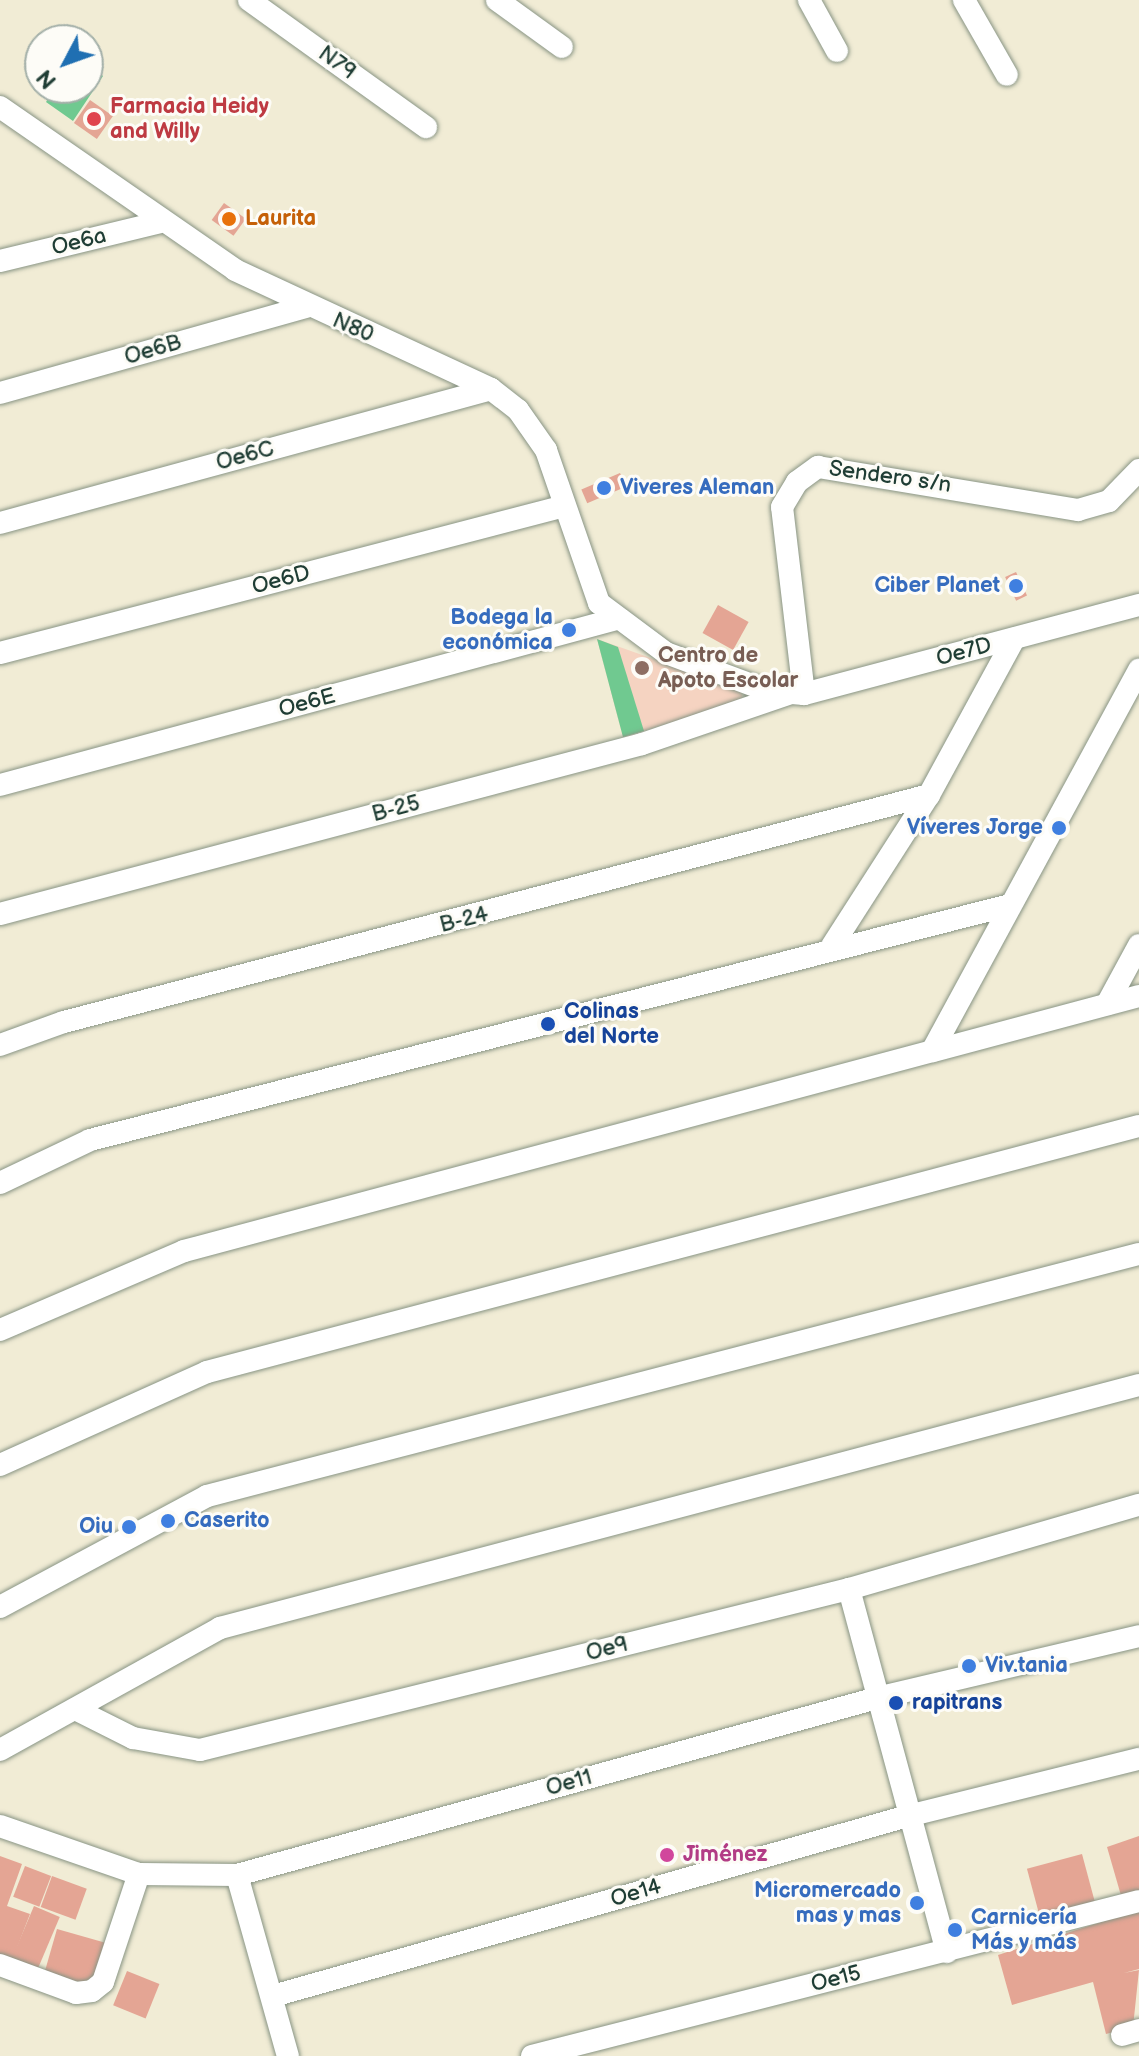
<!DOCTYPE html>
<html>
<head>
<meta charset="utf-8">
<style>
	body { margin:0 }
	#map { position:relative; width:1139px; height:2056px; overflow:hidden; background:#f1ecd5; font-family:"Balsamiq Sans",sans-serif }
	div>[style] { position:absolute }
	.built>* { inset:0; background:#f5d3c1 }
	.green>* { inset:0; background:#70c990 }
	.building>* { inset:0; background:#e4a594; transform-origin:0 0 }
	.roads { filter:drop-shadow(0 0 2px #889484) drop-shadow(0 0 2px #889484) }
	.minor>* { height:22px; margin:-11px; padding:0 11px; transform-origin:11px; border-radius:11px; background:#fff }
	.dots>* { width:22px; height:22px; translate:-50% -50%; box-sizing:border-box; border:4px solid #fdfcf7; border-radius:50% }
	span { translate:-50% -50%; white-space:nowrap; text-align:center; line-height:1.15; -webkit-text-stroke:6px #fdfcf7; paint-order:stroke }
	.street-label { font-size:22px; color:#1f3d34 }
	.health-label { font-size:22px; color:#be3a42; font-weight:700 }
	.left { translate:0 -50%; text-align:left }
	.food-label { font-size:22px; color:#c56008; font-weight:700 }
	.shop-label { font-size:22px; color:#366cbe; font-weight:700 }
	.right { translate:-100% -50%; text-align:right }
	.education-label { font-size:22px; color:#785e54; font-weight:700 }
	.transit-label { font-size:22px; color:#164399; font-weight:700 }
	.hotel-label { font-size:22px; color:#b23c85; font-weight:700 }
	.north { position:absolute; left:24px; top:24px; width:80px; height:80px; box-sizing:border-box; background:#fdfcf7; border:2px solid #a4b0a9; border-radius:50%; rotate:229deg; font-size:22px; font-weight:700; line-height:32px; text-align:center; color:#1f3d34 }
	.north::after { content:''; display:block; margin:auto; width:28px; height:36px; background:#1f6fb2; clip-path:polygon(50% 0,100% 100%,50% 72%,0 100%) }
</style>
</head>
<body>
<div id="map">
	<div class="built">
		<i style="clip-path:polygon(597px 639px,741px 690px,743px 701px,623px 737px)"></i>
	</div>
	<div class="green">
		<i style="clip-path:polygon(88px 65px,103px 76px,73px 121px,46px 102px,55px 88px,88px 88px)"></i>
		<i style="clip-path:polygon(597px 639px,618px 647px,644px 731px,623px 737px)"></i>
	</div>
	<div class="building">
		<i style="left:90px;top:100px;width:28px;height:28px;rotate:35deg"></i>
		<i style="left:224px;top:203px;width:27px;height:21px;rotate:36deg"></i>
		<i style="left:620px;top:473px;width:15px;height:42px;rotate:67deg"></i>
		<i style="left:1016px;top:572px;width:26px;height:12px;rotate:65deg"></i>
		<i style="left:718px;top:605px;width:35px;height:32px;rotate:29deg"></i>
		<i style="clip-path:polygon(1139px 1836px,1139px 1895px,1122px 1899px,1107px 1847px)"></i>
		<i style="left:1082px;top:1854px;width:57px;height:57px;rotate:75deg"></i>
		<i style="clip-path:polygon(0 1856px,22px 1864px,7px 1906px,30px 1914px,11px 1963px,0 1959px)"></i>
		<i style="left:25px;top:1866px;width:28px;height:33px;rotate:21deg"></i>
		<i style="left:52px;top:1876px;width:37px;height:33px;rotate:20deg"></i>
		<i style="left:34px;top:1906px;width:28px;height:57px;rotate:23deg"></i>
		<i style="clip-path:polygon(1139px 1910px,1139px 1969px,1124px 1973px,1139px 1970px,1133px 2027px,1106px 2034px,1093px 1982px,1012px 2005px,998px 1955px)"></i>
		<i style="left:57px;top:1929px;width:53px;height:45px;rotate:16deg"></i>
		<i style="left:127px;top:1971px;width:35px;height:37px;rotate:22deg"></i>
	</div>
	<div class="roads">
		<div class="minor">
			<i style="left:249px;top:0;width:218px;rotate:35.7deg"></i>
			<i style="left:497px;top:0;width:80px;rotate:35.9deg"></i>
			<i style="left:809px;top:0;width:58px;rotate:61.2deg"></i>
			<i style="left:964px;top:0;width:86px;rotate:60.2deg"></i>
			<i style="left:0;top:107px;width:286px;rotate:34.7deg"></i>
			<i style="left:235px;top:270px;width:282px;rotate:24.9deg"></i>
			<i style="left:491px;top:389px;width:34px;rotate:38deg"></i>
			<i style="left:518px;top:410px;width:49px;rotate:55deg"></i>
			<i style="left:546px;top:450px;width:162px;rotate:70.9deg"></i>
			<i style="left:599px;top:603px;width:84px;rotate:36.7deg"></i>
			<i style="left:666px;top:653px;width:109px;rotate:20.4deg"></i>
			<i style="left:768px;top:691px;width:36px;rotate:5deg"></i>
			<i style="left:804px;top:694px;width:347px;rotate:-14.9deg"></i>
			<i style="left:0;top:261px;width:162px;rotate:-13.6deg"></i>
			<i style="left:0;top:393px;width:318px;rotate:-15.7deg"></i>
			<i style="left:0;top:523px;width:509px;rotate:-15.26deg"></i>
			<i style="left:0;top:653px;width:580px;rotate:-14.59deg"></i>
			<i style="left:804px;top:694px;width:188px;rotate:-96.7deg"></i>
			<i style="left:782px;top:507px;width:29px;rotate:-59deg"></i>
			<i style="left:797px;top:482px;width:26px;rotate:-36deg"></i>
			<i style="left:818px;top:467px;width:264px;rotate:9.4deg"></i>
			<i style="left:1078px;top:510px;width:32px;rotate:-16deg"></i>
			<i style="left:1109px;top:501px;width:43px;rotate:-45.9deg"></i>
			<i style="left:0;top:785px;width:635px;rotate:-15.07deg"></i>
			<i style="left:0;top:914px;width:664px;rotate:-14.83deg"></i>
			<i style="left:642px;top:744px;width:154px;rotate:-18.9deg"></i>
			<i style="left:832px;top:946px;width:179px;rotate:-57.3deg"></i>
			<i style="left:929px;top:795px;width:178px;rotate:-61.4deg"></i>
			<i style="left:1107px;top:1004px;width:67px;rotate:-61.5deg"></i>
			<i style="left:0;top:1045px;width:68px;rotate:-19.8deg"></i>
			<i style="left:64px;top:1022px;width:894px;rotate:-14.7deg"></i>
			<i style="left:932px;top:1051px;width:434px;rotate:-61.5deg"></i>
			<i style="left:0;top:1183px;width:100px;rotate:-25.5deg"></i>
			<i style="left:90px;top:1140px;width:945px;rotate:-14.33deg"></i>
			<i style="left:0;top:1330px;width:200px;rotate:-23.2deg"></i>
			<i style="left:184px;top:1251px;width:988px;rotate:-14.95deg"></i>
			<i style="left:0;top:1465px;width:227px;rotate:-24.2deg"></i>
			<i style="left:207px;top:1372px;width:964px;rotate:-14.79deg"></i>
			<i style="left:849px;top:1589px;width:376px;rotate:74.9deg"></i>
			<i style="left:0;top:1607px;width:235px;rotate:-28.2deg"></i>
			<i style="left:207px;top:1496px;width:963px;rotate:-14.56deg"></i>
			<i style="left:75px;top:1709px;width:65px;rotate:26.6deg"></i>
			<i style="left:133px;top:1738px;width:68px;rotate:10.2deg"></i>
			<i style="left:200px;top:1750px;width:669px;rotate:-13.93deg"></i>
			<i style="left:849px;top:1589px;width:302px;rotate:-16.2deg"></i>
			<i style="left:0;top:1750px;width:252px;rotate:-29deg"></i>
			<i style="left:220px;top:1628px;width:951px;rotate:-14.81deg"></i>
			<i style="left:0;top:1826px;width:147px;rotate:19.1deg"></i>
			<i style="left:139px;top:1874px;width:98px;rotate:0.6deg"></i>
			<i style="left:237px;top:1875px;width:664px;rotate:-15.46deg"></i>
			<i style="left:877px;top:1698px;width:269px;rotate:-13.3deg"></i>
			<i style="left:237px;top:1875px;width:188px;rotate:74.3deg"></i>
			<i style="left:0;top:1965px;width:81px;rotate:20.2deg"></i>
			<i style="left:76px;top:1993px;width:16px;rotate:-7deg"></i>
			<i style="left:92px;top:1991px;width:14px;rotate:-39deg"></i>
			<i style="left:103px;top:1982px;width:114px;rotate:-71.6deg"></i>
			<i style="left:273px;top:1996px;width:660px;rotate:-15.83deg"></i>
			<i style="left:908px;top:1816px;width:238px;rotate:-13.9deg"></i>
			<i style="left:1122px;top:2035px;width:18px;rotate:-16deg"></i>
			<i style="left:532px;top:2056px;width:626px;rotate:-14.32deg"></i>
		</div>
	</div>
	<div class="dots">
		<i style="left:94px;top:119px;background:#e0444e"></i>
		<i style="left:229px;top:219px;background:#e8710a"></i>
		<i style="left:604px;top:488px;background:#3f7fe0"></i>
		<i style="left:1016px;top:586px;background:#3f7fe0"></i>
		<i style="left:569px;top:630px;background:#3f7fe0"></i>
		<i style="left:642px;top:668px;background:#8d6e63"></i>
		<i style="left:1059px;top:828px;background:#3f7fe0"></i>
		<i style="left:548px;top:1024px;background:#1a4fb4"></i>
		<i style="left:168px;top:1521px;background:#3f7fe0"></i>
		<i style="left:129px;top:1527px;background:#3f7fe0"></i>
		<i style="left:969px;top:1666px;background:#3f7fe0"></i>
		<i style="left:896px;top:1703px;background:#1a4fb4"></i>
		<i style="left:667px;top:1855px;background:#d1479c"></i>
		<i style="left:917px;top:1903px;background:#3f7fe0"></i>
		<i style="left:955px;top:1930px;background:#3f7fe0"></i>
	</div>
	<div class="street-label">
		<span style="left:337px;top:63px;rotate:36deg">N79</span>
		<span style="left:79px;top:242px;rotate:-14deg">Oe6a</span>
		<span style="left:353px;top:328px;rotate:24deg">N80</span>
		<span style="left:153px;top:350px;rotate:-16deg">Oe6B</span>
		<span style="left:245px;top:456px;rotate:-15deg">Oe6C</span>
		<span style="left:890px;top:477px;rotate:8deg">Sendero s/n</span>
		<span style="left:281px;top:580px;rotate:-15deg">Oe6D</span>
		<span style="left:964px;top:652px;rotate:-15deg">Oe7D</span>
		<span style="left:307px;top:703px;rotate:-15deg">Oe6E</span>
		<span style="left:396px;top:809px;rotate:-15deg">B-25</span>
		<span style="left:464px;top:920px;rotate:-14deg">B-24</span>
		<span style="left:607px;top:1649px;rotate:-14deg">Oe9</span>
		<span style="left:569px;top:1783px;rotate:-15deg">Oe11</span>
		<span style="left:636px;top:1893px;rotate:-16deg">Oe14</span>
		<span style="left:836px;top:1979px;rotate:-14deg">Oe15</span>
	</div>
	<div class="health-label">
		<span class="left" style="left:110px;top:119px">Farmacia Heidy<br>and Willy</span>
	</div>
	<div class="food-label">
		<span class="left" style="left:245px;top:219px">Laurita</span>
	</div>
	<div class="shop-label">
		<span class="left" style="left:620px;top:488px">Viveres Aleman</span>
		<span class="right" style="left:1000px;top:586px">Ciber Planet</span>
		<span class="right" style="left:553px;top:630px">Bodega la<br>económica</span>
		<span class="right" style="left:1043px;top:828px">Víveres Jorge</span>
		<span class="left" style="left:184px;top:1521px">Caserito</span>
		<span class="right" style="left:113px;top:1527px">Oiu</span>
		<span class="left" style="left:985px;top:1666px">Viv.tania</span>
		<span class="right" style="left:901px;top:1903px">Micromercado<br>mas y mas</span>
		<span class="left" style="left:971px;top:1930px">Carnicería<br>Más y más</span>
	</div>
	<div class="education-label">
		<span class="left" style="left:658px;top:668px">Centro de<br>Apoto Escolar</span>
	</div>
	<div class="transit-label">
		<span class="left" style="left:564px;top:1024px">Colinas<br>del Norte</span>
		<span class="left" style="left:912px;top:1703px">rapitrans</span>
	</div>
	<div class="hotel-label">
		<span class="left" style="left:683px;top:1855px">Jiménez</span>
	</div>
	<div class="north">N</div>
</div>
</body>
</html>
